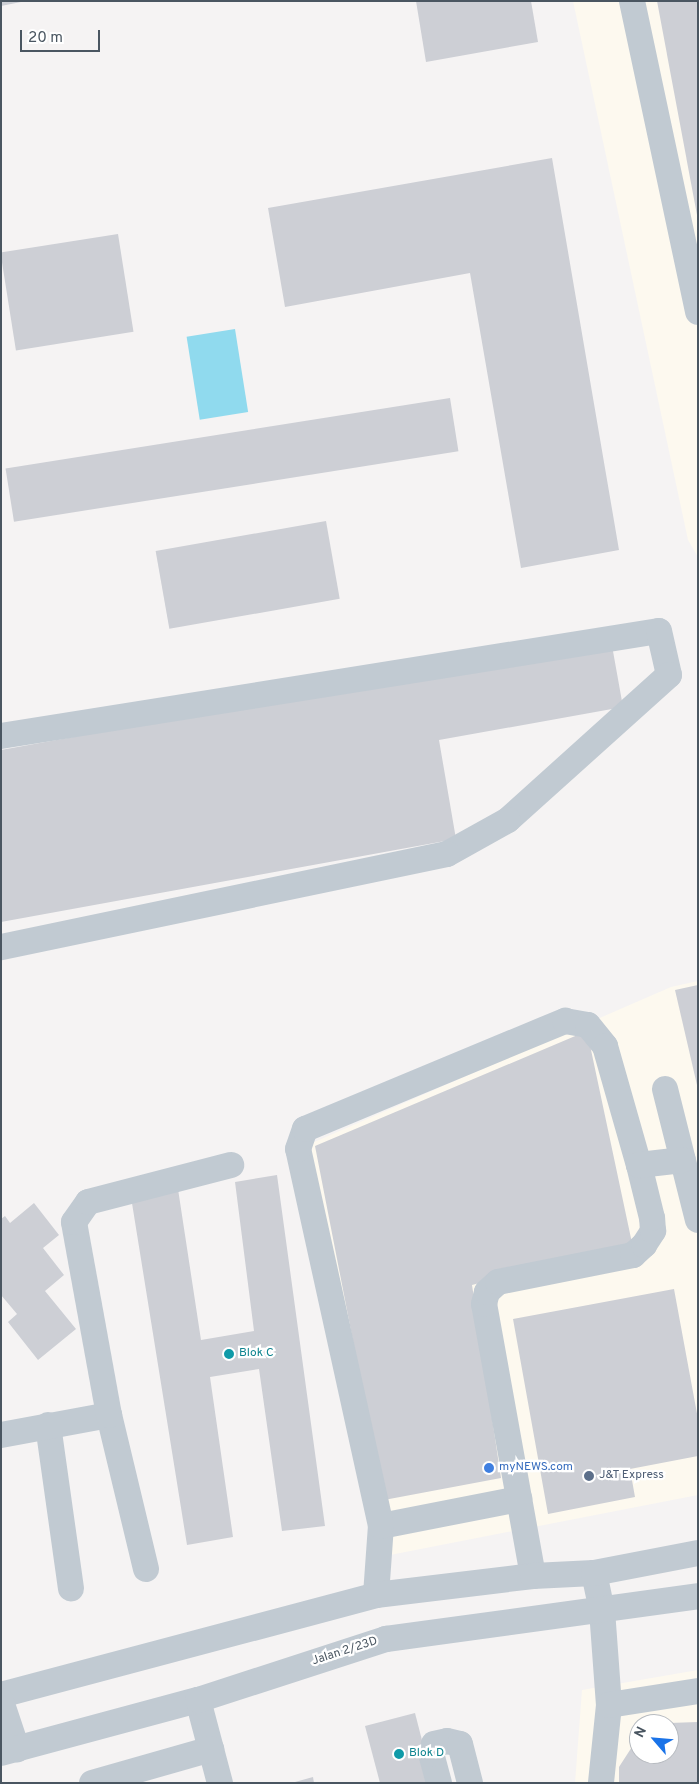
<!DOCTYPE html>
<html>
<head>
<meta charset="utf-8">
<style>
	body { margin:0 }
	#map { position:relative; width:699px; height:1784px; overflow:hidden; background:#f5f3f3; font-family:Overpass,sans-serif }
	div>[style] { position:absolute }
	.commercial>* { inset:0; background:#fdf9ef }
	.water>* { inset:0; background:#90daee; transform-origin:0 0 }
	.building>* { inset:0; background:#cdcfd5; transform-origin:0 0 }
	.minor>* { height:26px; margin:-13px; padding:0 13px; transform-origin:13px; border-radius:13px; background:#c1cad2 }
	.dots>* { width:14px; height:14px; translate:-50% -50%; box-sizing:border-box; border:2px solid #fff; border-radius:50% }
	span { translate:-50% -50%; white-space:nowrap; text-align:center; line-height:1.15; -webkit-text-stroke:4.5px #fff; paint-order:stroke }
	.culture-label { font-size:12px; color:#0d838f }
	.left { translate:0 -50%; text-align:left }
	.shop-label { font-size:12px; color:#366cbe }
	.service-label { font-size:12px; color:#4e5e75 }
	.street-label { font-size:12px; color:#4a5661 }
	.frame { position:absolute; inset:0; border:2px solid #4a5661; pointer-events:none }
	.north { position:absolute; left:629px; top:1714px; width:50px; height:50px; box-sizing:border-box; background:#fff; border:1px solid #b7bbc0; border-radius:50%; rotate:297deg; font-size:14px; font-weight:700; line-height:20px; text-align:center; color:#4a5661 }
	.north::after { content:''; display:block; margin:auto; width:18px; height:22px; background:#1a73e8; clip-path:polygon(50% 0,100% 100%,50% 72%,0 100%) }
	.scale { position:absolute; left:20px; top:30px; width:80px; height:22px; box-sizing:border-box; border:2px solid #4a5661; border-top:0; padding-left:6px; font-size:15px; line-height:18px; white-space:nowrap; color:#4a5661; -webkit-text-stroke:4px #fff; paint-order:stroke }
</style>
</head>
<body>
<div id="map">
	<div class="commercial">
		<i style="clip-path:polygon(573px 1px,698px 1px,698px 557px,688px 540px)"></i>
		<i style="clip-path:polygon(698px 981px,698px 1495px,390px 1555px,305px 1146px,671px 987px)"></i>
		<i style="clip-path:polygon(evenodd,698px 1670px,698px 1783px,575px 1783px,582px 1690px,698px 1670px,639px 1724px,669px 1724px,669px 1754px,639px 1754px,639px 1724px)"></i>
	</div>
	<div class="water">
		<i style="left:235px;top:329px;width:84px;height:49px;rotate:81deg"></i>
	</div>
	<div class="building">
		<i style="clip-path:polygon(1px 1px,21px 1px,21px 2px,1px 6px)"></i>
		<i style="clip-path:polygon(416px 1px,531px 1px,538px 42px,426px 62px)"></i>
		<i style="clip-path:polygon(657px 1px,698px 1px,698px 215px,697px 215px)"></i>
		<i style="clip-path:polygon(552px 158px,619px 550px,521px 568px,470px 273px,285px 307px,268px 208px)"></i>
		<i style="left:118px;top:234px;width:99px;height:119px;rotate:81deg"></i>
		<i style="left:450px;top:398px;width:54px;height:450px;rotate:81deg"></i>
		<i style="left:326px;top:521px;width:79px;height:173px;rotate:80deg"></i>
		<i style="clip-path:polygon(611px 640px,623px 707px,439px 740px,456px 839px,1px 922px,1px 750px)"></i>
		<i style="clip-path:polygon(698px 985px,698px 1085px,697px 1085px,675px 990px)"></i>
		<i style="clip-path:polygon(587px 1031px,632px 1243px,472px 1285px,501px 1478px,384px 1500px,315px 1146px)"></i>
		<i style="clip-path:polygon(277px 1175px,325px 1526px,282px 1531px,259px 1369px,210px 1377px,233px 1537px,187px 1545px,131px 1197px,178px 1189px,201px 1340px,254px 1331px,235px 1182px)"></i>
		<i style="clip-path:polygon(34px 1203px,59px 1235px,43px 1248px,64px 1275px,45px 1291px,76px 1329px,38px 1360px,8px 1322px,17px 1314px,1px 1295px,1px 1219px,5px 1216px,10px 1223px)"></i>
		<i style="clip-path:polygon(674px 1289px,698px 1419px,698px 1456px,630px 1469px,635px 1497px,548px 1514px,513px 1319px)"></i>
		<i style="clip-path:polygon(415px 1713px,433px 1783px,380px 1783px,365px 1726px)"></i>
		<i style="clip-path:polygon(698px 1722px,698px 1783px,619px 1783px,619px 1767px,639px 1736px,639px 1754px,669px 1754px,669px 1723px)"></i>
		<i style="clip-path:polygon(313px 1777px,314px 1783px,295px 1783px,295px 1782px)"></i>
	</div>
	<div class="minor">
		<i style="left:632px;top:1px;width:318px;rotate:78deg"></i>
		<i style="left:1px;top:736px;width:666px;rotate:-9.07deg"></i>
		<i style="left:659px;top:631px;width:45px;rotate:77.2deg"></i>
		<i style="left:669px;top:675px;width:217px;rotate:138deg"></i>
		<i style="left:508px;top:820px;width:70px;rotate:150.9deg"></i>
		<i style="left:447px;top:854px;width:456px;rotate:168.2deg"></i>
		<i style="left:665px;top:1089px;width:135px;rotate:75.9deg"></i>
		<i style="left:48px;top:1425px;width:165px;rotate:82deg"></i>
		<i style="left:1px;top:1435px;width:110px;rotate:-10.5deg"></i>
		<i style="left:381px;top:1526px;width:141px;rotate:-11.1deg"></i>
		<i style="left:146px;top:1569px;width:158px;rotate:-103.5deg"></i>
		<i style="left:109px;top:1415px;width:196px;rotate:-100.3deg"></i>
		<i style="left:74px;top:1222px;width:24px;rotate:-55deg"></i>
		<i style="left:88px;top:1202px;width:148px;rotate:-14.5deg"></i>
		<i style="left:594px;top:1573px;width:38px;rotate:78deg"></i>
		<i style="left:602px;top:1610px;width:95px;rotate:85.8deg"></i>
		<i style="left:609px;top:1705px;width:78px;rotate:95.9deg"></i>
		<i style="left:533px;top:1576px;width:276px;rotate:-100.2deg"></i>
		<i style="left:484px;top:1304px;width:12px;rotate:-76deg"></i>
		<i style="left:487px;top:1292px;width:15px;rotate:-42deg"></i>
		<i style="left:498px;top:1282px;width:138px;rotate:-11.3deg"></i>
		<i style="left:633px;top:1255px;width:15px;rotate:-42deg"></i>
		<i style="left:644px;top:1245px;width:17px;rotate:-57deg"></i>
		<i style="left:653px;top:1231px;width:13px;rotate:-94deg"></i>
		<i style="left:652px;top:1218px;width:55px;rotate:-103.8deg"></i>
		<i style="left:376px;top:1595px;width:69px;rotate:-85.9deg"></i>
		<i style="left:381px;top:1526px;width:386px;rotate:-102.4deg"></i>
		<i style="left:298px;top:1149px;width:21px;rotate:-71deg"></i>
		<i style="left:305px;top:1129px;width:282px;rotate:-22.6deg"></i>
		<i style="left:565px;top:1021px;width:23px;rotate:10deg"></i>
		<i style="left:588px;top:1025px;width:27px;rotate:51deg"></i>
		<i style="left:605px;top:1046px;width:124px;rotate:74.1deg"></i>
		<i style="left:639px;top:1165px;width:44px;rotate:-6.5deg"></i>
		<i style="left:1px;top:1695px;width:388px;rotate:-14.9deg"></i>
		<i style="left:376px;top:1595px;width:158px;rotate:-6.9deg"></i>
		<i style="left:533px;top:1576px;width:61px;rotate:-2.8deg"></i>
		<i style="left:594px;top:1573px;width:106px;rotate:-10.9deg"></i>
		<i style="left:198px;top:1700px;width:86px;rotate:75.2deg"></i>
		<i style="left:1px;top:1701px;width:51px;rotate:71.6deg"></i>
		<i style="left:609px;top:1705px;width:90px;rotate:-8.9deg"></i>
		<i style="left:1px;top:1753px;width:204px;rotate:-15.1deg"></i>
		<i style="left:198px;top:1700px;width:198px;rotate:-18deg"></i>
		<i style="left:386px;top:1639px;width:315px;rotate:-7.8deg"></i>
		<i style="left:92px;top:1783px;width:124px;rotate:-15.9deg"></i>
		<i style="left:439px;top:1783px;width:30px;rotate:-105deg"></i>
		<i style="left:431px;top:1754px;width:10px;rotate:-73deg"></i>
		<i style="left:434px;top:1744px;width:13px;rotate:-13deg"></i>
		<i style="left:447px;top:1741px;width:13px;rotate:13deg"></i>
		<i style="left:460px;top:1744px;width:40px;rotate:75.6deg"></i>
	</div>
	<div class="dots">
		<i style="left:229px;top:1354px;background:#0f9aa8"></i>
		<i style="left:489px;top:1468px;background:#3f7fe0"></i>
		<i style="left:589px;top:1476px;background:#5c6f8a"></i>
		<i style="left:399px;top:1754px;background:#0f9aa8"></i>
	</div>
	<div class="culture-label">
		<span class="left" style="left:239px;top:1354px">Blok C</span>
		<span class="left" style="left:409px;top:1754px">Blok D</span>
	</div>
	<div class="shop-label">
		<span class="left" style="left:499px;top:1468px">myNEWS.com</span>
	</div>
	<div class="service-label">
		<span class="left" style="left:599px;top:1476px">J&amp;T Express</span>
	</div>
	<div class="street-label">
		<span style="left:345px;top:1652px;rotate:-18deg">Jalan 2/23D</span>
	</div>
	<div class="frame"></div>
	<div class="north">N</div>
	<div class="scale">20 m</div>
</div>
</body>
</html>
